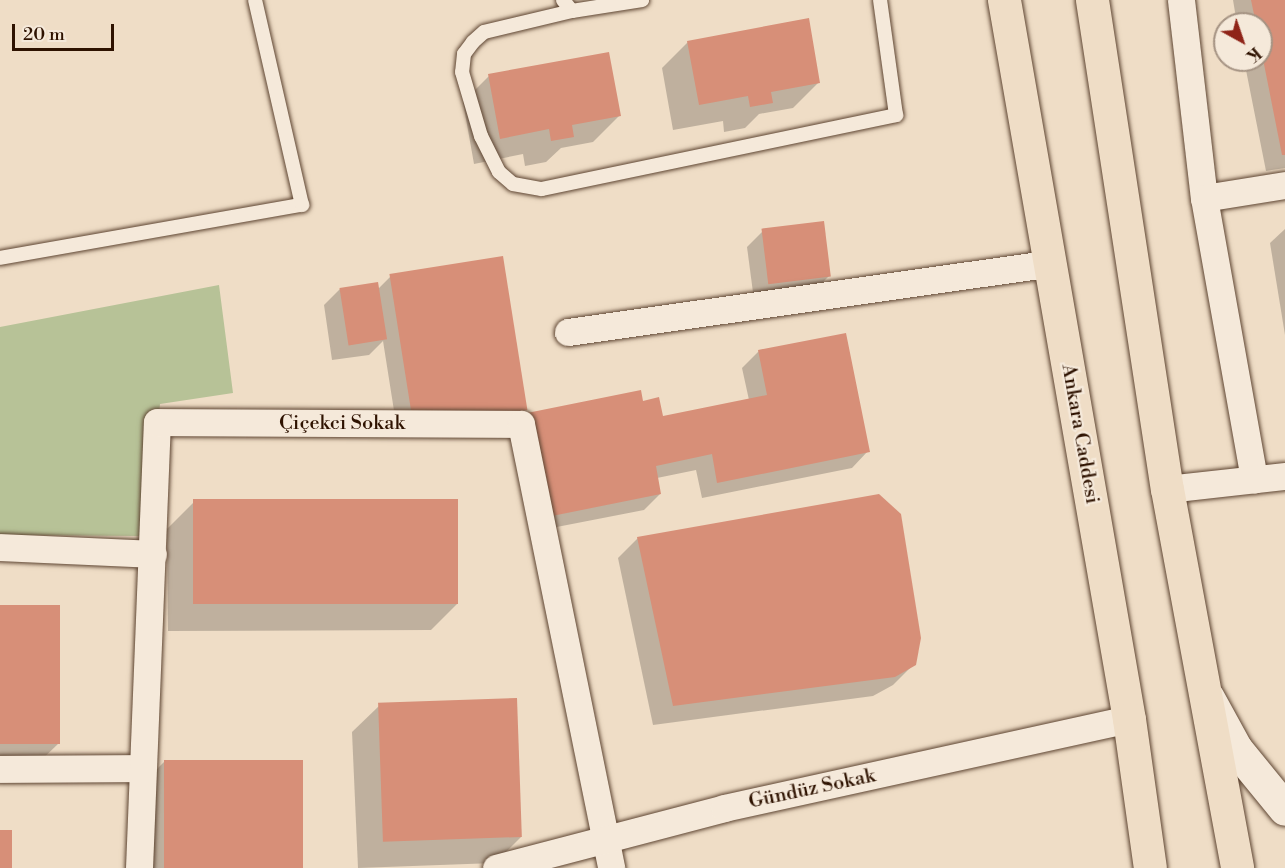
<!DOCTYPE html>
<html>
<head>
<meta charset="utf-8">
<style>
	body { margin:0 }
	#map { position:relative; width:1285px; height:868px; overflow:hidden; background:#efddc6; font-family:"Libre Bodoni",serif }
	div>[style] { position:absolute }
	.green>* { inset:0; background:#b7c297 }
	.shadow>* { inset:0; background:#0003 }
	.building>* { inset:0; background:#d78f78; transform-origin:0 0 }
	.roads { filter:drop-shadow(0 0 2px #5e4532) drop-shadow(0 0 2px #5e4532) }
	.service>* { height:14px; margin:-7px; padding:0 7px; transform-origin:7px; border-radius:7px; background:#f5e9da }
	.minor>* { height:27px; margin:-13.5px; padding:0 13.5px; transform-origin:13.5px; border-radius:13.5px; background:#f5e9da }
	.tertiary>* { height:33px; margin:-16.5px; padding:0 16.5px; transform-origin:16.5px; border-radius:16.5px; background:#f5e9da }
	.primary>* { height:33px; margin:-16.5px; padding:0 16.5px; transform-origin:16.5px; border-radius:16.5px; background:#efddc6 }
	span { translate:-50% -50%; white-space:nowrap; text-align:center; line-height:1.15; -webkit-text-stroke:4.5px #f5e9da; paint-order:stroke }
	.street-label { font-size:20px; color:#2e1200 }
	.north { position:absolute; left:1213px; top:12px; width:60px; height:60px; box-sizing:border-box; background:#f5e9da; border:2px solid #a59383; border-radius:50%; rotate:140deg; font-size:16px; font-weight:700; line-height:24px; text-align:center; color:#2e1200 }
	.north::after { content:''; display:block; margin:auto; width:21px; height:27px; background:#8f2418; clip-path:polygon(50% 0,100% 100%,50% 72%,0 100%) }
	.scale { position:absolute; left:12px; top:24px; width:102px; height:27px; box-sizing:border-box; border:3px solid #2e1200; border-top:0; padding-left:8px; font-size:18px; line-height:21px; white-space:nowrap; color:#2e1200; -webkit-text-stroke:4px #f5e9da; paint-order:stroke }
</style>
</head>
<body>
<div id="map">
	<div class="green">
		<i style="clip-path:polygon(219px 285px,233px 393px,160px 404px,148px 536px,0 535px,0 327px)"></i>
	</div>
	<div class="shadow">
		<i style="clip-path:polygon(1233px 0,1285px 0,1285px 168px,1266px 171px,1244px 60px,1261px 60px,1261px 24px,1237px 24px)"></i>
		<i style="clip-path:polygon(688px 42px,819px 82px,793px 108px,759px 114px,745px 128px,724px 132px,723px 121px,673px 130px,662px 68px)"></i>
		<i style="clip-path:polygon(489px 76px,619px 116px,593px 142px,561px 148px,546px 162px,525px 166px,523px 154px,474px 164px,463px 102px)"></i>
		<i style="clip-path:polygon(1285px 229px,1285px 335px,1270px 243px)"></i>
		<i style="clip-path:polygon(763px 231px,829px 276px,813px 292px,754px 300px,747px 247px)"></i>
		<i style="clip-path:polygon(391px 276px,525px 409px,509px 425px,398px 436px,383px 341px,369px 355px,332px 360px,324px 305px,340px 289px,378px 289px)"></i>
		<i style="clip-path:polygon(759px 351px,868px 451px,852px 468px,702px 498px,696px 470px,657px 478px,660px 494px,644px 510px,531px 532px,642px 402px,661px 418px,749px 400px,742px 368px)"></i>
		<i style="clip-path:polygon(193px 503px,457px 604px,431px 630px,168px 631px,167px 529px)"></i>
		<i style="clip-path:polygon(638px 538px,914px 664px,893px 685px,873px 696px,653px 725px,618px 558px)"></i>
		<i style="clip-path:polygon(0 606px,59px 743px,32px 769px,0 769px)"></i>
		<i style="clip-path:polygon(379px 706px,521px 837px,495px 863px,358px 868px,352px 732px)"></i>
		<i style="clip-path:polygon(164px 762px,301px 868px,138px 868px,138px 788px)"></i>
	</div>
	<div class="building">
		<i style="clip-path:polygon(1251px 0,1285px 0,1285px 155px,1282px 155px,1261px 49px,1261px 24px,1256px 24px)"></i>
		<i style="clip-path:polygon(809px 18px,820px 83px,771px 92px,773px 103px,750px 107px,748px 96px,699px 105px,687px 41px)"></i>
		<i style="clip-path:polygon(609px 52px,621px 116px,572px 125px,574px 137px,551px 141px,549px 129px,500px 139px,488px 74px)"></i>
		<i style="left:824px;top:221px;width:56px;height:63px;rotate:83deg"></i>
		<i style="left:503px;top:256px;width:156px;height:115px;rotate:81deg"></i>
		<i style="left:378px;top:282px;width:58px;height:39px;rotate:81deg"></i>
		<i style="clip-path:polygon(846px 333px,870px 452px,717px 483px,712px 454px,656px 466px,661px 494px,547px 517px,527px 413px,641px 390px,643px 401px,659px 397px,663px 416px,767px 395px,758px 350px)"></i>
		<i style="clip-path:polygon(879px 494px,901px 514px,921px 638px,916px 665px,895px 677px,673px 706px,637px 537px)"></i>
		<i style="left:458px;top:499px;width:105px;height:265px;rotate:90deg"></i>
		<i style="left:0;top:605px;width:60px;height:139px"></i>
		<i style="left:517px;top:698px;width:139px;height:139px;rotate:88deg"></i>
		<i style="left:303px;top:760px;width:108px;height:139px;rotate:90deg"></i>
		<i style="left:0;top:830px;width:12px;height:38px"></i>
	</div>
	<div class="roads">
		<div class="service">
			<i style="left:563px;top:0;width:14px;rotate:51deg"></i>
			<i style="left:572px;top:11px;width:71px;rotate:-8.9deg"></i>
			<i style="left:572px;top:11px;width:90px;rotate:166.6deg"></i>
			<i style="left:484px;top:32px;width:15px;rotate:138deg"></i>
			<i style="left:473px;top:42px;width:15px;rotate:127deg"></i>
			<i style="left:464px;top:54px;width:18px;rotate:96deg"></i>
			<i style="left:462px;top:72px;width:67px;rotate:73.5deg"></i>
			<i style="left:481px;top:136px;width:40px;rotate:63.4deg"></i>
			<i style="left:499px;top:172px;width:18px;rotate:41deg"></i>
			<i style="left:513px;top:184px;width:29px;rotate:10deg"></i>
			<i style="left:542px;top:189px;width:362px;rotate:-11.8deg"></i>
			<i style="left:896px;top:115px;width:116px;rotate:-97.9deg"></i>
			<i style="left:0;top:258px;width:307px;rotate:-10deg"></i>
			<i style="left:302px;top:205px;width:210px;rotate:-102.9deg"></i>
		</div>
		<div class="minor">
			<i style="left:1181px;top:0;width:199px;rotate:83.4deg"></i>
			<i style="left:1204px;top:198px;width:286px;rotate:79.9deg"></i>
			<i style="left:1204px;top:198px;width:82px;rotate:-9.1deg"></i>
			<i style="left:568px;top:332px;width:487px;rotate:-8.1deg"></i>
			<i style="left:1167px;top:489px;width:119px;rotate:-6.3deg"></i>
			<i style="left:0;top:547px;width:153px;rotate:2.6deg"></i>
			<i style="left:0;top:769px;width:141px;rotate:-0.4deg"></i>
			<i style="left:139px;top:868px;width:446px;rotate:-87.7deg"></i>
			<i style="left:157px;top:422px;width:364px;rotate:0.3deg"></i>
			<i style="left:521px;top:424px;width:453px;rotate:78.5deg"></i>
			<i style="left:496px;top:868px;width:236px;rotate:-14.7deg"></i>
			<i style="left:724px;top:808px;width:415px;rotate:-12.4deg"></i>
		</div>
		<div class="tertiary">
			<i style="left:1208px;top:698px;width:58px;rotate:61.2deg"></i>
			<i style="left:1236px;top:749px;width:77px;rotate:50.8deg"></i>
		</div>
		<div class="primary">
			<i style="left:1004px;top:0;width:730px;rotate:80.14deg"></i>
			<i style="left:1129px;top:719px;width:150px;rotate:82deg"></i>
			<i style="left:1092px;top:0;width:495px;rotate:81.3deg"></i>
			<i style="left:1167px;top:489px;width:385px;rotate:79.5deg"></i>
		</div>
	</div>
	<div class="street-label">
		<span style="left:342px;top:423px">Çiçekci Sokak</span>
		<span style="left:1080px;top:434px;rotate:80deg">Ankara Caddesi</span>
		<span style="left:812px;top:789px;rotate:-12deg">Gündüz Sokak</span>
	</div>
	<div class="north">K</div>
	<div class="scale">20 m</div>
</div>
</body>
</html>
